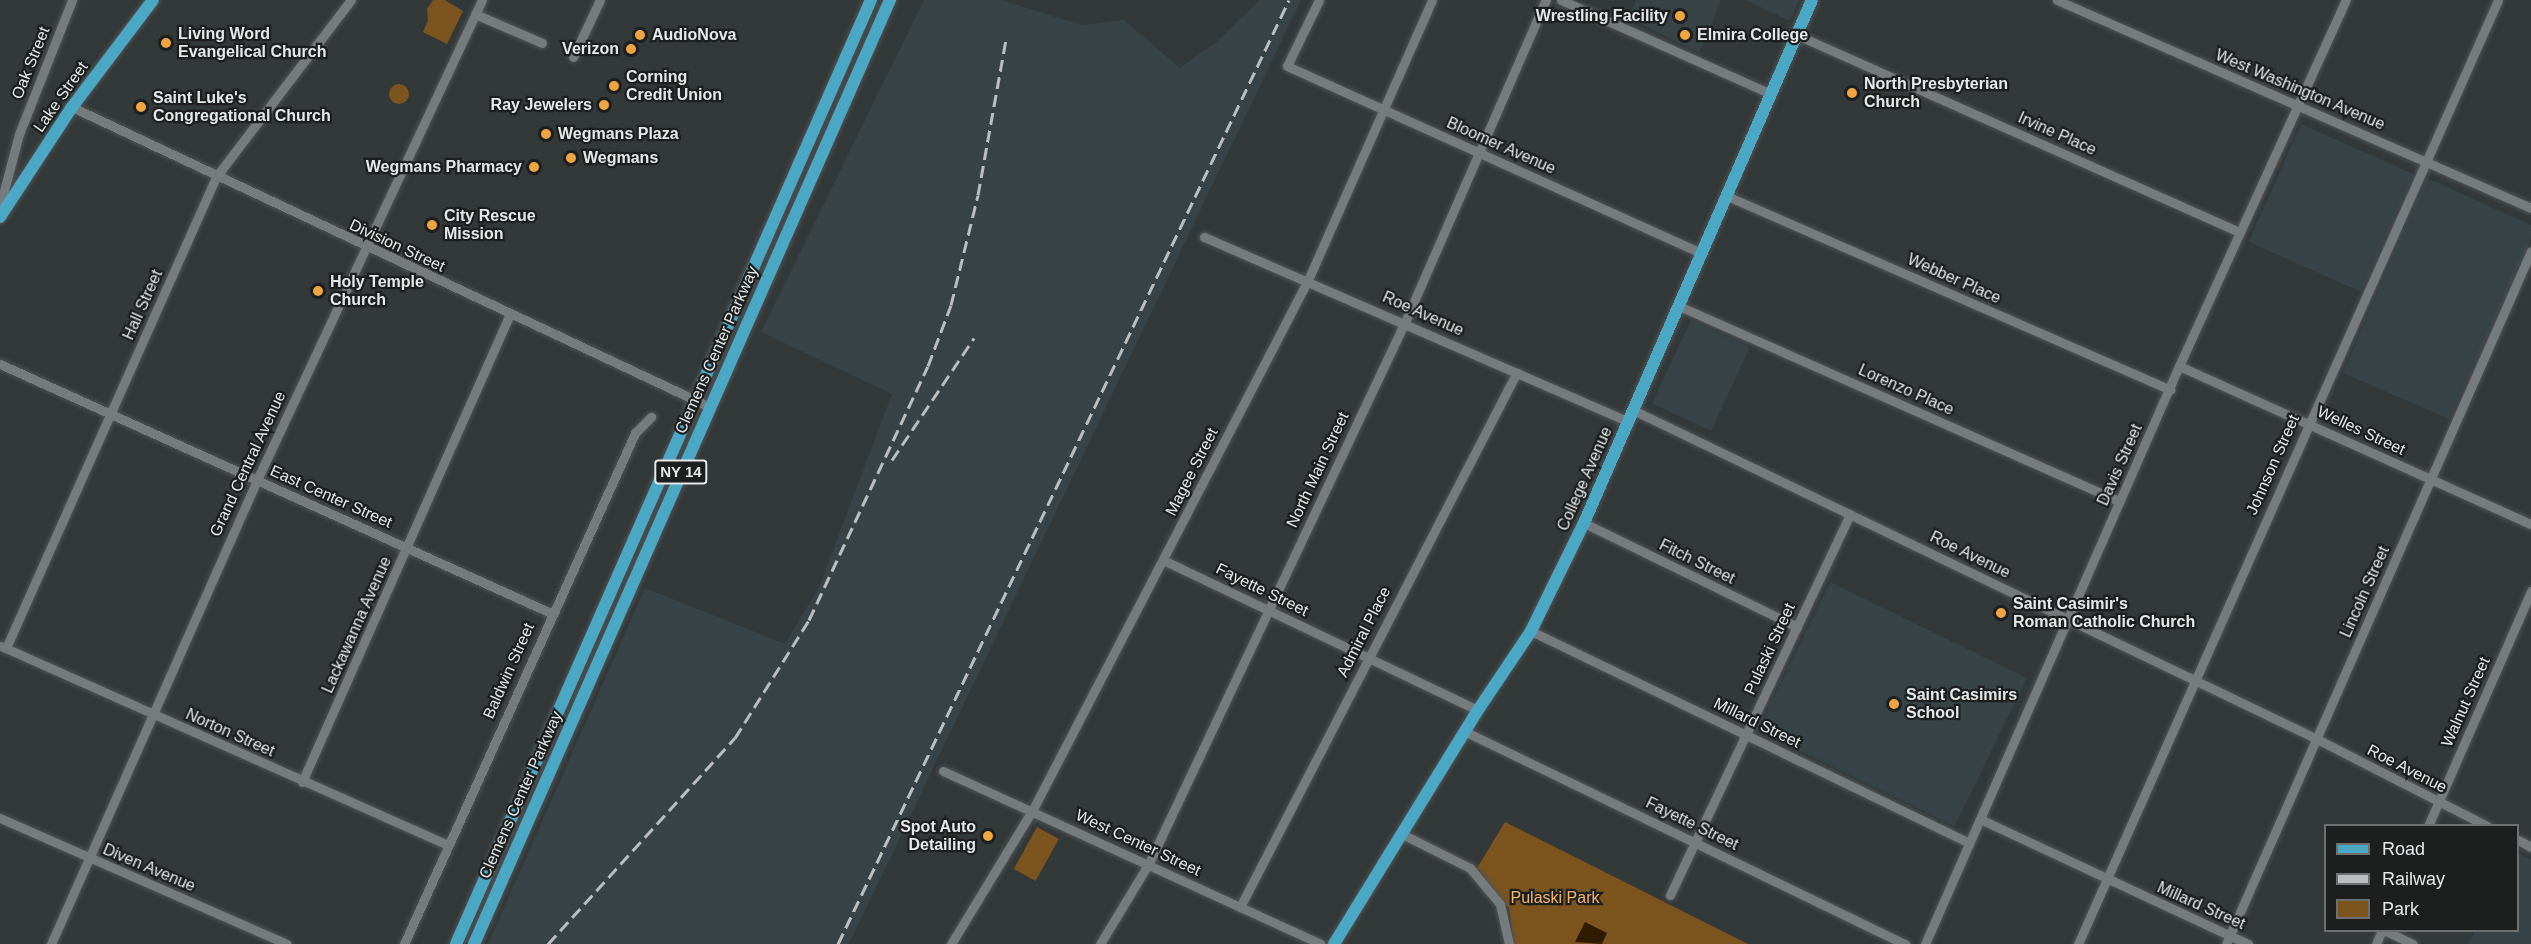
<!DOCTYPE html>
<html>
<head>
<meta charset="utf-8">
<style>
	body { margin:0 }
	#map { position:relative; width:2531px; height:944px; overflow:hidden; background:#333839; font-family:Helvetica,sans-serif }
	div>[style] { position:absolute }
	.built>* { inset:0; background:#374347; transform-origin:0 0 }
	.green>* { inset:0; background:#7c541e; transform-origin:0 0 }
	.round { border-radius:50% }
	.water>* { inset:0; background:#311b00 }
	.roads { filter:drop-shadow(0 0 2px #505355) drop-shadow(0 0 2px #505355) }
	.minor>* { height:9px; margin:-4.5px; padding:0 4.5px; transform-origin:4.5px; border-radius:4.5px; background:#767b7d }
	.major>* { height:12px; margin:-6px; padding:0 6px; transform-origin:6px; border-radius:6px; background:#4ba8c5 }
	.rail>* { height:3px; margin-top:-1.5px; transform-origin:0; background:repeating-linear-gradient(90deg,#babebf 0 12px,transparent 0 18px) }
	.dots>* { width:16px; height:16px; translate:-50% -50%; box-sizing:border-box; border:3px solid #1d1f1f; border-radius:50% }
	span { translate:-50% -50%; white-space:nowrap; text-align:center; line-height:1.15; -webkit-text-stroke:4.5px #1d1f1f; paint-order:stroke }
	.shield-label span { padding:2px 4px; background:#1d1f1f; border:2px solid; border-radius:4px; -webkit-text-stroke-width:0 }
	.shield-label { font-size:15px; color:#e5e8e9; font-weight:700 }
	.poi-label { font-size:16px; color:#e5e8e9; font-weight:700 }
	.right { translate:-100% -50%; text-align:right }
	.left { translate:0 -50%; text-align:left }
	.street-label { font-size:16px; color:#e5e8e9 }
	.park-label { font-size:16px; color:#f4b567 }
	.legend { position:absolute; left:2324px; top:824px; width:195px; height:108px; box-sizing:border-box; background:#1d1f1f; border:2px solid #6d6f70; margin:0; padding:8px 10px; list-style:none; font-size:18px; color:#e5e8e9 }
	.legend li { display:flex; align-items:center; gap:12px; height:30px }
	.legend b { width:30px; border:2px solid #6d6f70 }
</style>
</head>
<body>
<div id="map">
	<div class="built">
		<i style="clip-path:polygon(924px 0,1001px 0,1082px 25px,1124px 20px,1180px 68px,1216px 42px,1260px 0,1301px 0,849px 944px,488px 944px,645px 588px,785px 644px,819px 587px,892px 394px,761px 332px)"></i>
		<i style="clip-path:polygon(1636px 0,1721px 0,1699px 53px,1629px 18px)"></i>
		<i style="clip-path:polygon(1745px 0,1799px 0,1790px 21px)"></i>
		<i style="left:2301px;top:124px;width:123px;height:129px;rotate:24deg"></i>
		<i style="clip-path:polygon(2427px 178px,2531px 225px,2531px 239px,2449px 419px,2343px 373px)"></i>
		<i style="left:1691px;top:320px;width:65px;height:92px;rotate:25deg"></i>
		<i style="left:1830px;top:582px;width:219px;height:165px;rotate:26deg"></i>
		<i style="clip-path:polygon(2518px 853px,2531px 859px,2531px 944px,2469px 944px,2475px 931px,2518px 930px)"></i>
	</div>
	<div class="green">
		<i style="clip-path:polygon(433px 0,445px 0,463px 11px,447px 44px,423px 32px,428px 21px,427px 9px)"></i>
		<i class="round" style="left:389px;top:84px;width:20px;height:20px"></i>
		<i style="clip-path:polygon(1505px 822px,1748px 944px,1514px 944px,1509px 908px,1477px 868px)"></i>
		<i style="left:1037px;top:827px;width:25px;height:48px;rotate:29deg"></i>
	</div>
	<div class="water">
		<i style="clip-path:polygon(1585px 922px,1607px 933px,1602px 944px,1575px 942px)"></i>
	</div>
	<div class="roads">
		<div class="minor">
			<i style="left:1319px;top:0;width:73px;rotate:115.9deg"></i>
			<i style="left:1287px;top:66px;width:455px;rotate:24.3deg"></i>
			<i style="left:1561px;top:0;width:230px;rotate:24.1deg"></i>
			<i style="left:2057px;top:0;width:518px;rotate:23.69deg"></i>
			<i style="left:475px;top:14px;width:73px;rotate:23.4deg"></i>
			<i style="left:1797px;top:35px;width:485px;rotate:24deg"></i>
			<i style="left:573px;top:57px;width:63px;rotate:-64.7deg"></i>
			<i style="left:72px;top:107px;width:705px;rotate:25.18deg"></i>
			<i style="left:1727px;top:196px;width:484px;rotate:23.6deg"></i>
			<i style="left:0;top:206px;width:74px;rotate:-75.2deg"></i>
			<i style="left:19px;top:134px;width:144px;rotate:-68.4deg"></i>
			<i style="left:1204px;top:237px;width:464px;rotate:23.5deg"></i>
			<i style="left:1679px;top:306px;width:482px;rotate:23.9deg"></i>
			<i style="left:0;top:364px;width:605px;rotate:24.32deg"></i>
			<i style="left:2179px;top:366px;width:386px;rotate:24.2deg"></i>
			<i style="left:1633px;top:410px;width:759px;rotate:25.69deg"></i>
			<i style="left:2317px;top:739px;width:191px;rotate:27.1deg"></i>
			<i style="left:1584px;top:523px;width:237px;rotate:26deg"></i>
			<i style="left:1163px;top:560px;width:349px;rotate:25.5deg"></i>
			<i style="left:1531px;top:631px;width:487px;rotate:25.8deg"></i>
			<i style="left:1px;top:646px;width:489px;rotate:24deg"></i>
			<i style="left:6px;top:648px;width:516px;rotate:-65.97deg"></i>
			<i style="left:216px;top:177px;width:223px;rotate:-52.7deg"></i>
			<i style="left:1466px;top:732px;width:488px;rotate:25.8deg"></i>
			<i style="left:943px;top:771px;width:415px;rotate:24.6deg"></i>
			<i style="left:302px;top:782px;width:512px;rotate:-66.04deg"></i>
			<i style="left:0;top:818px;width:313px;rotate:23.7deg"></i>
			<i style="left:1980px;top:819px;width:296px;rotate:25deg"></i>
			<i style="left:2428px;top:826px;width:257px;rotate:-66.3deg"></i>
			<i style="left:1402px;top:834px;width:76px;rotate:26.6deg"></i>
			<i style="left:1470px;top:868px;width:47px;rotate:50.2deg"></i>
			<i style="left:1500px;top:904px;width:41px;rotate:77.3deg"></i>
			<i style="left:2518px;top:840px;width:15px;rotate:28deg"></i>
			<i style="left:1670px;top:895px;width:421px;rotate:-64.7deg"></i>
			<i style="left:1240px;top:907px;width:602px;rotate:-62.63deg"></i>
			<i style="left:2384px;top:930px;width:32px;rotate:26deg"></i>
			<i style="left:51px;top:944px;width:508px;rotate:-66.06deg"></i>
			<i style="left:257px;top:480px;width:530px;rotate:-64.89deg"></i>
			<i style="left:404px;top:944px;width:561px;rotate:-65.67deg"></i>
			<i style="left:635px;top:433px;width:23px;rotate:-45deg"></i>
			<i style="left:951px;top:944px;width:156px;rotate:-58.7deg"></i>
			<i style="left:1032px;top:811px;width:598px;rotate:-62.54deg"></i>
			<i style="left:1308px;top:280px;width:306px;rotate:-66.1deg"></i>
			<i style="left:1100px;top:944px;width:95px;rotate:-58.8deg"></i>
			<i style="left:1149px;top:863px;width:599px;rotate:-64.68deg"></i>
			<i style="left:1405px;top:322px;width:352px;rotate:-66.4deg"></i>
			<i style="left:1925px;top:944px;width:631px;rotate:-66.28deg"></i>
			<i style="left:2179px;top:366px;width:402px;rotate:-65.5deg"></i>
			<i style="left:2078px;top:944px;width:1033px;rotate:-66.01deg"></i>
			<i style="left:2226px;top:944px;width:757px;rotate:-66.24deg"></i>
			<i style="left:2376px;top:944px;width:15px;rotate:-67deg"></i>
		</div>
		<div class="major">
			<i style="left:0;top:217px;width:131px;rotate:-56.8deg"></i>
			<i style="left:72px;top:107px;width:134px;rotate:-52.9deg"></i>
			<i style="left:456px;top:944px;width:1031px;rotate:-66.27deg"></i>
			<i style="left:474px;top:944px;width:1032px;rotate:-66.22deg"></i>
			<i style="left:1334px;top:944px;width:275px;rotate:-58.4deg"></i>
			<i style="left:1478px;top:710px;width:95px;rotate:-56.1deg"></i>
			<i style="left:1531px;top:631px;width:120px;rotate:-63.9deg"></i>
			<i style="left:1584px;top:523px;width:571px;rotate:-66.45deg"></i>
		</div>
	</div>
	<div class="rail">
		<i style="left:892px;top:460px;width:147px;rotate:-56.1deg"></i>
		<i style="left:548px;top:944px;width:278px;rotate:-47.8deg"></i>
		<i style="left:735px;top:738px;width:139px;rotate:-57.9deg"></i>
		<i style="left:809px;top:620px;width:280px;rotate:-64.9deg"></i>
		<i style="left:928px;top:366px;width:65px;rotate:-69.3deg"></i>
		<i style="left:951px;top:305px;width:113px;rotate:-76.2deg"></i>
		<i style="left:978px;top:195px;width:158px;rotate:-79.8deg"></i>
		<i style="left:838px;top:944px;width:1046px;rotate:-64.46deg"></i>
	</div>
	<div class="dots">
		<i style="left:1680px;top:16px;background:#f1a540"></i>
		<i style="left:640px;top:35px;background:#f1a540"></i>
		<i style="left:1685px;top:35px;background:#f1a540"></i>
		<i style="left:166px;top:43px;background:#f1a540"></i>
		<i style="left:631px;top:49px;background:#f1a540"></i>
		<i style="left:614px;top:86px;background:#f1a540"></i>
		<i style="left:1852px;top:93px;background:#f1a540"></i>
		<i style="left:604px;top:105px;background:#f1a540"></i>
		<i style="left:141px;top:107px;background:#f1a540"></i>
		<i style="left:546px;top:134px;background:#f1a540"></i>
		<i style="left:571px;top:158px;background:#f1a540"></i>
		<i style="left:534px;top:167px;background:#f1a540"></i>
		<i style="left:432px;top:225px;background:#f1a540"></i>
		<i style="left:318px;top:291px;background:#f1a540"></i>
		<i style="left:2001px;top:613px;background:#f1a540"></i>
		<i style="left:1894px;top:704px;background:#f1a540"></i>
		<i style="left:988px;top:836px;background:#f1a540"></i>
	</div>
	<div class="shield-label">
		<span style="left:681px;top:472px">NY 14</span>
	</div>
	<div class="poi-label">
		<span class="right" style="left:1668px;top:16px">Wrestling Facility</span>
		<span class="left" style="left:178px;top:43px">Living Word<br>Evangelical Church</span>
		<span class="left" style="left:652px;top:35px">AudioNova</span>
		<span class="left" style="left:1697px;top:35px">Elmira College</span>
		<span class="right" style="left:619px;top:49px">Verizon</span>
		<span class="left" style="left:626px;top:86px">Corning<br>Credit Union</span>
		<span class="left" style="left:1864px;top:93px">North Presbyterian<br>Church</span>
		<span class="left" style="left:153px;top:107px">Saint Luke's<br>Congregational Church</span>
		<span class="right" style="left:592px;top:105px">Ray Jewelers</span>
		<span class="left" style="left:558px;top:134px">Wegmans Plaza</span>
		<span class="left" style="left:583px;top:158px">Wegmans</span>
		<span class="right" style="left:522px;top:167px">Wegmans Pharmacy</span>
		<span class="left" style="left:444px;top:225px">City Rescue<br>Mission</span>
		<span class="left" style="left:330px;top:291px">Holy Temple<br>Church</span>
		<span class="left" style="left:2013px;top:613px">Saint Casimir's<br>Roman Catholic Church</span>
		<span class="left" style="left:1906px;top:704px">Saint Casimirs<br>School</span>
		<span class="right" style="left:976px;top:836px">Spot Auto<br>Detailing</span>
	</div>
	<div class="street-label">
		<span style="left:31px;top:63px;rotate:-68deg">Oak Street</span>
		<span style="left:2300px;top:90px;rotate:23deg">West Washington Avenue</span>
		<span style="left:61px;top:97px;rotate:-55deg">Lake Street</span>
		<span style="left:2057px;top:134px;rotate:24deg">Irvine Place</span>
		<span style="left:1501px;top:146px;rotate:24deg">Bloomer Avenue</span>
		<span style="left:397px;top:246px;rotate:25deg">Division Street</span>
		<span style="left:1954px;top:279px;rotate:24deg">Webber Place</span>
		<span style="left:143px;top:305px;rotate:-66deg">Hall Street</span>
		<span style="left:1423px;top:314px;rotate:24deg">Roe Avenue</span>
		<span style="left:717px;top:350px;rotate:-66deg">Clemens Center Parkway</span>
		<span style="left:1906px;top:390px;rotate:24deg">Lorenzo Place</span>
		<span style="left:2361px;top:431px;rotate:25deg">Welles Street</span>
		<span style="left:248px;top:464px;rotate:-65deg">Grand Central Avenue</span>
		<span style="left:2120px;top:465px;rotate:-66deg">Davis Street</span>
		<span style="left:2273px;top:465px;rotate:-66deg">Johnson Street</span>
		<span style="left:1318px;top:470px;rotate:-65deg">North Main Street</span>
		<span style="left:1192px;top:472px;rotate:-63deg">Magee Street</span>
		<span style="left:1585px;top:479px;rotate:-66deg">College Avenue</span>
		<span style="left:331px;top:497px;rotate:24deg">East Center Street</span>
		<span style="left:1970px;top:555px;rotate:26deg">Roe Avenue</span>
		<span style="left:1697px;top:562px;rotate:26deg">Fitch Street</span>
		<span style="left:1262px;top:590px;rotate:26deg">Fayette Street</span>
		<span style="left:2365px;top:592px;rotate:-66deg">Lincoln Street</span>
		<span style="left:357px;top:625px;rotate:-66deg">Lackawanna Avenue</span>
		<span style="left:1364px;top:632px;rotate:-63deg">Admiral Place</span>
		<span style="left:1770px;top:649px;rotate:-65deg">Pulaski Street</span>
		<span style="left:509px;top:671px;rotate:-66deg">Baldwin Street</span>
		<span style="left:2466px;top:702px;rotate:-66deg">Walnut Street</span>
		<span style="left:1757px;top:723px;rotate:26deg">Millard Street</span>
		<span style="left:230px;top:733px;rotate:24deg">Norton Street</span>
		<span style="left:2407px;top:769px;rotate:27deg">Roe Avenue</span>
		<span style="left:521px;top:795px;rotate:-66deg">Clemens Center Parkway</span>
		<span style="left:1692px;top:824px;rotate:26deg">Fayette Street</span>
		<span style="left:1138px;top:843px;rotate:25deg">West Center Street</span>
		<span style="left:149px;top:868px;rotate:23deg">Diven Avenue</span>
		<span style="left:2201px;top:906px;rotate:24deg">Millard Street</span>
	</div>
	<div class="park-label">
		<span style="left:1555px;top:898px">Pulaski Park</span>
	</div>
	<ul class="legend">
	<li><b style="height:8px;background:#4ba8c5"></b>Road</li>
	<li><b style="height:8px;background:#babebf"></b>Railway</li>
	<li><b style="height:16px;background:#7c541e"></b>Park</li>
	</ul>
</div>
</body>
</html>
